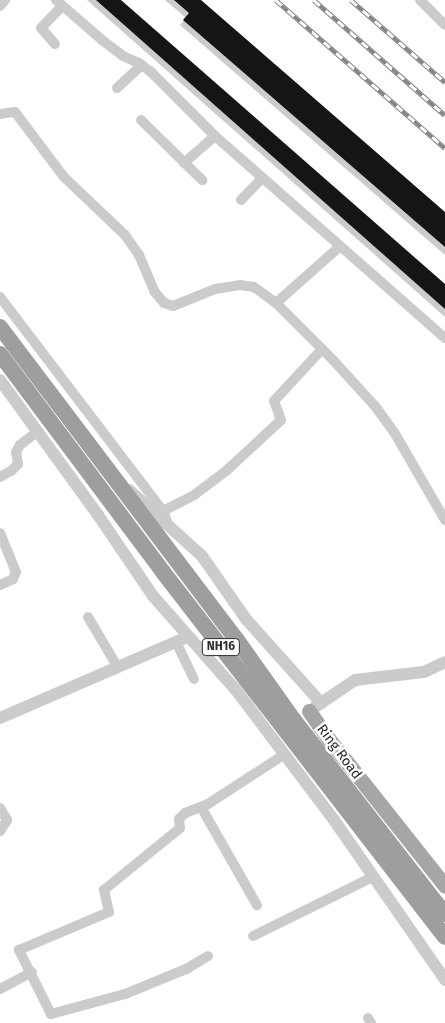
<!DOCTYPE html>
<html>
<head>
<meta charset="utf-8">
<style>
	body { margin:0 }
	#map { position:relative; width:445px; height:1023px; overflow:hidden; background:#fff; font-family:"Fira Sans",sans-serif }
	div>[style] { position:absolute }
	.shadow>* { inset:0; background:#0003 }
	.building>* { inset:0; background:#151515 }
	.minor>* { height:10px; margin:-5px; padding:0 5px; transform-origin:5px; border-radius:5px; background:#cbcbcb }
	.tertiary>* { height:12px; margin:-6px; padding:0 6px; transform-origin:6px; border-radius:6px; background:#cbcbcb }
	.primary>* { height:15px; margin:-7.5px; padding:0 7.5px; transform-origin:7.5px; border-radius:7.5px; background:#a6a6a6 }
	.trunk>* { height:16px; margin:-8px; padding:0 8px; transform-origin:8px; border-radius:8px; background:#9e9e9e }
	.rail>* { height:4.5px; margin-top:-2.25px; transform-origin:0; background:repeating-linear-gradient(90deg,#fff 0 8px,#838383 0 16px); box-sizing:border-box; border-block:1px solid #838383 }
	span { translate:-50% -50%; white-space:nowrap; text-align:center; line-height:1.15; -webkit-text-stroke:5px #fff; paint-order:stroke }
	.shield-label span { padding:1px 4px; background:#fff; border:1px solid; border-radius:4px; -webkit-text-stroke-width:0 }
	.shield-label { font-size:12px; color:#2e2e2e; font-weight:700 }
	.street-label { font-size:14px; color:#2e2e2e }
</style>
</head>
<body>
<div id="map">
	<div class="shadow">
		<i style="clip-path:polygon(87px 0,119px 0,445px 286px,445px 317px)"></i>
		<i style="clip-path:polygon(165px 0,199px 0,445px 213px,445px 255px,180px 25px,186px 18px)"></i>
	</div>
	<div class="building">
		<i style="clip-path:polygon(96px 0,121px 0,445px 284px,445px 309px)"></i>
		<i style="clip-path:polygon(174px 0,201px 0,445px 212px,445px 247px,183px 20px,189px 13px)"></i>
	</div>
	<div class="minor">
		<i style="left:56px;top:0;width:61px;rotate:41deg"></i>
		<i style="left:102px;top:40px;width:26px;rotate:37deg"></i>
		<i style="left:123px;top:56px;width:17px;rotate:24deg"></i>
		<i style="left:139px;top:63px;width:15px;rotate:37deg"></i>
		<i style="left:151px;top:72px;width:91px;rotate:45deg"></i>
		<i style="left:215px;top:136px;width:306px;rotate:41.3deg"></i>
		<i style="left:420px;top:0;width:35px;rotate:45deg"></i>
		<i style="left:0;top:6px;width:8px;rotate:-50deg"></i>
		<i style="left:55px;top:44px;width:21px;rotate:-131deg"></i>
		<i style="left:41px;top:28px;width:30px;rotate:-46deg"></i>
		<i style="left:117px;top:88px;width:34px;rotate:-43deg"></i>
		<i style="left:0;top:114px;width:15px;rotate:-8deg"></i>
		<i style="left:15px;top:112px;width:81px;rotate:53deg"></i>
		<i style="left:64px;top:177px;width:84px;rotate:43.6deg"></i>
		<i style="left:125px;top:235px;width:24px;rotate:55deg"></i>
		<i style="left:139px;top:255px;width:39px;rotate:67deg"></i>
		<i style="left:154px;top:291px;width:16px;rotate:50deg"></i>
		<i style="left:164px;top:303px;width:9px;rotate:18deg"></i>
		<i style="left:173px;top:306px;width:45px;rotate:-22deg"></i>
		<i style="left:215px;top:289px;width:25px;rotate:-9deg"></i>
		<i style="left:240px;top:285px;width:14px;rotate:8deg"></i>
		<i style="left:254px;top:287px;width:27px;rotate:36deg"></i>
		<i style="left:276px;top:303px;width:81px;rotate:45deg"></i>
		<i style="left:333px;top:360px;width:62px;rotate:47.6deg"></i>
		<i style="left:375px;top:406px;width:32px;rotate:54deg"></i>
		<i style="left:394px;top:432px;width:102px;rotate:59.9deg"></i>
		<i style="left:141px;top:120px;width:86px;rotate:44.5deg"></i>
		<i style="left:184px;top:163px;width:41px;rotate:-41.1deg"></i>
		<i style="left:241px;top:200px;width:30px;rotate:-46deg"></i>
		<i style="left:0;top:297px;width:269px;rotate:52.7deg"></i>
		<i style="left:163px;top:511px;width:14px;rotate:69deg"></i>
		<i style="left:276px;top:303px;width:84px;rotate:-41.6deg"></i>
		<i style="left:0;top:477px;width:13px;rotate:-29deg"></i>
		<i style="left:11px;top:471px;width:10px;rotate:-45deg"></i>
		<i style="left:18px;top:464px;width:12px;rotate:-99deg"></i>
		<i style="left:16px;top:452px;width:8px;rotate:-60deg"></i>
		<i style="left:20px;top:445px;width:23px;rotate:-38deg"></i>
		<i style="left:163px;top:511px;width:35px;rotate:-27deg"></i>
		<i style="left:194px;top:495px;width:40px;rotate:-37deg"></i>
		<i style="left:226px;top:471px;width:75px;rotate:-42.8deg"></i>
		<i style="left:281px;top:420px;width:20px;rotate:-110deg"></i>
		<i style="left:274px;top:401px;width:71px;rotate:-47.3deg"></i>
		<i style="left:0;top:533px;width:42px;rotate:67.7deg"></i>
		<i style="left:16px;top:572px;width:8px;rotate:113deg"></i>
		<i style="left:13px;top:579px;width:14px;rotate:155deg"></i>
		<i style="left:88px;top:617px;width:57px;rotate:59.4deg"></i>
		<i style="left:176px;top:642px;width:41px;rotate:64.1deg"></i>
		<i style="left:201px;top:807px;width:113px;rotate:60.3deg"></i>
		<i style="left:0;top:808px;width:14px;rotate:60deg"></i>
		<i style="left:7px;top:820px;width:13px;rotate:122deg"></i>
		<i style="left:253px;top:936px;width:134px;rotate:-26.2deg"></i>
		<i style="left:208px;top:956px;width:26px;rotate:149deg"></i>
		<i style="left:186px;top:969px;width:66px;rotate:157.7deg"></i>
		<i style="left:125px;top:994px;width:77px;rotate:164.9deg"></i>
		<i style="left:51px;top:1014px;width:72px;rotate:-116.6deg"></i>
		<i style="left:19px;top:950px;width:98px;rotate:-22.9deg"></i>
		<i style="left:109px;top:912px;width:23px;rotate:-103deg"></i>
		<i style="left:104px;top:890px;width:98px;rotate:-39.2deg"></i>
		<i style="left:180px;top:828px;width:9px;rotate:-96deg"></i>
		<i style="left:179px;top:819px;width:8px;rotate:-45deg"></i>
		<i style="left:185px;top:813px;width:25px;rotate:-21deg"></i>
		<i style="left:208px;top:804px;width:92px;rotate:-33deg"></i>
		<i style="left:0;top:989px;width:36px;rotate:-28deg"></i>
		<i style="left:368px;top:1018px;width:6px;rotate:59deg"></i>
	</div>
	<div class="tertiary">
		<i style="left:0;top:380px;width:167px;rotate:54deg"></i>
		<i style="left:98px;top:515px;width:98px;rotate:55.8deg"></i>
		<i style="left:153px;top:596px;width:125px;rotate:48.6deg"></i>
		<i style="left:236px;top:690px;width:163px;rotate:53deg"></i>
		<i style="left:334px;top:820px;width:195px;rotate:55.2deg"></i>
		<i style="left:129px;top:490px;width:98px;rotate:42.1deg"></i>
		<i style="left:202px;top:556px;width:77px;rotate:55.1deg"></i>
		<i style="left:246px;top:619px;width:113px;rotate:48.2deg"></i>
		<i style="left:315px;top:707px;width:48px;rotate:-34deg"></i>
		<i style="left:355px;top:680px;width:69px;rotate:-6.6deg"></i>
		<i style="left:424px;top:672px;width:23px;rotate:-25deg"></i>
		<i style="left:0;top:718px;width:204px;rotate:-23.4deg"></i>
	</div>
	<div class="primary">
		<i style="left:309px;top:711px;width:32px;rotate:55deg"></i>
		<i style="left:327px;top:737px;width:190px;rotate:51.6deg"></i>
	</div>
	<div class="trunk">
		<i style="left:0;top:327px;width:393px;rotate:52.9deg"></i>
		<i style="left:237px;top:640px;width:97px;rotate:54.7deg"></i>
		<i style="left:293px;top:719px;width:247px;rotate:52.1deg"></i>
		<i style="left:0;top:354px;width:272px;rotate:53.2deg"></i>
		<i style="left:163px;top:572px;width:461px;rotate:52.3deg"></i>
	</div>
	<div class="rail">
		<i style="left:276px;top:0;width:225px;rotate:41.2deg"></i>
		<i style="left:314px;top:0;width:174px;rotate:41.3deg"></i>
		<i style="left:351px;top:0;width:125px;rotate:41.1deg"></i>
	</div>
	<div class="shield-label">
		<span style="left:221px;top:647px">NH16</span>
	</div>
	<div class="street-label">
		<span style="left:339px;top:752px;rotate:53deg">Ring Road</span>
	</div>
</div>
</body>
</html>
